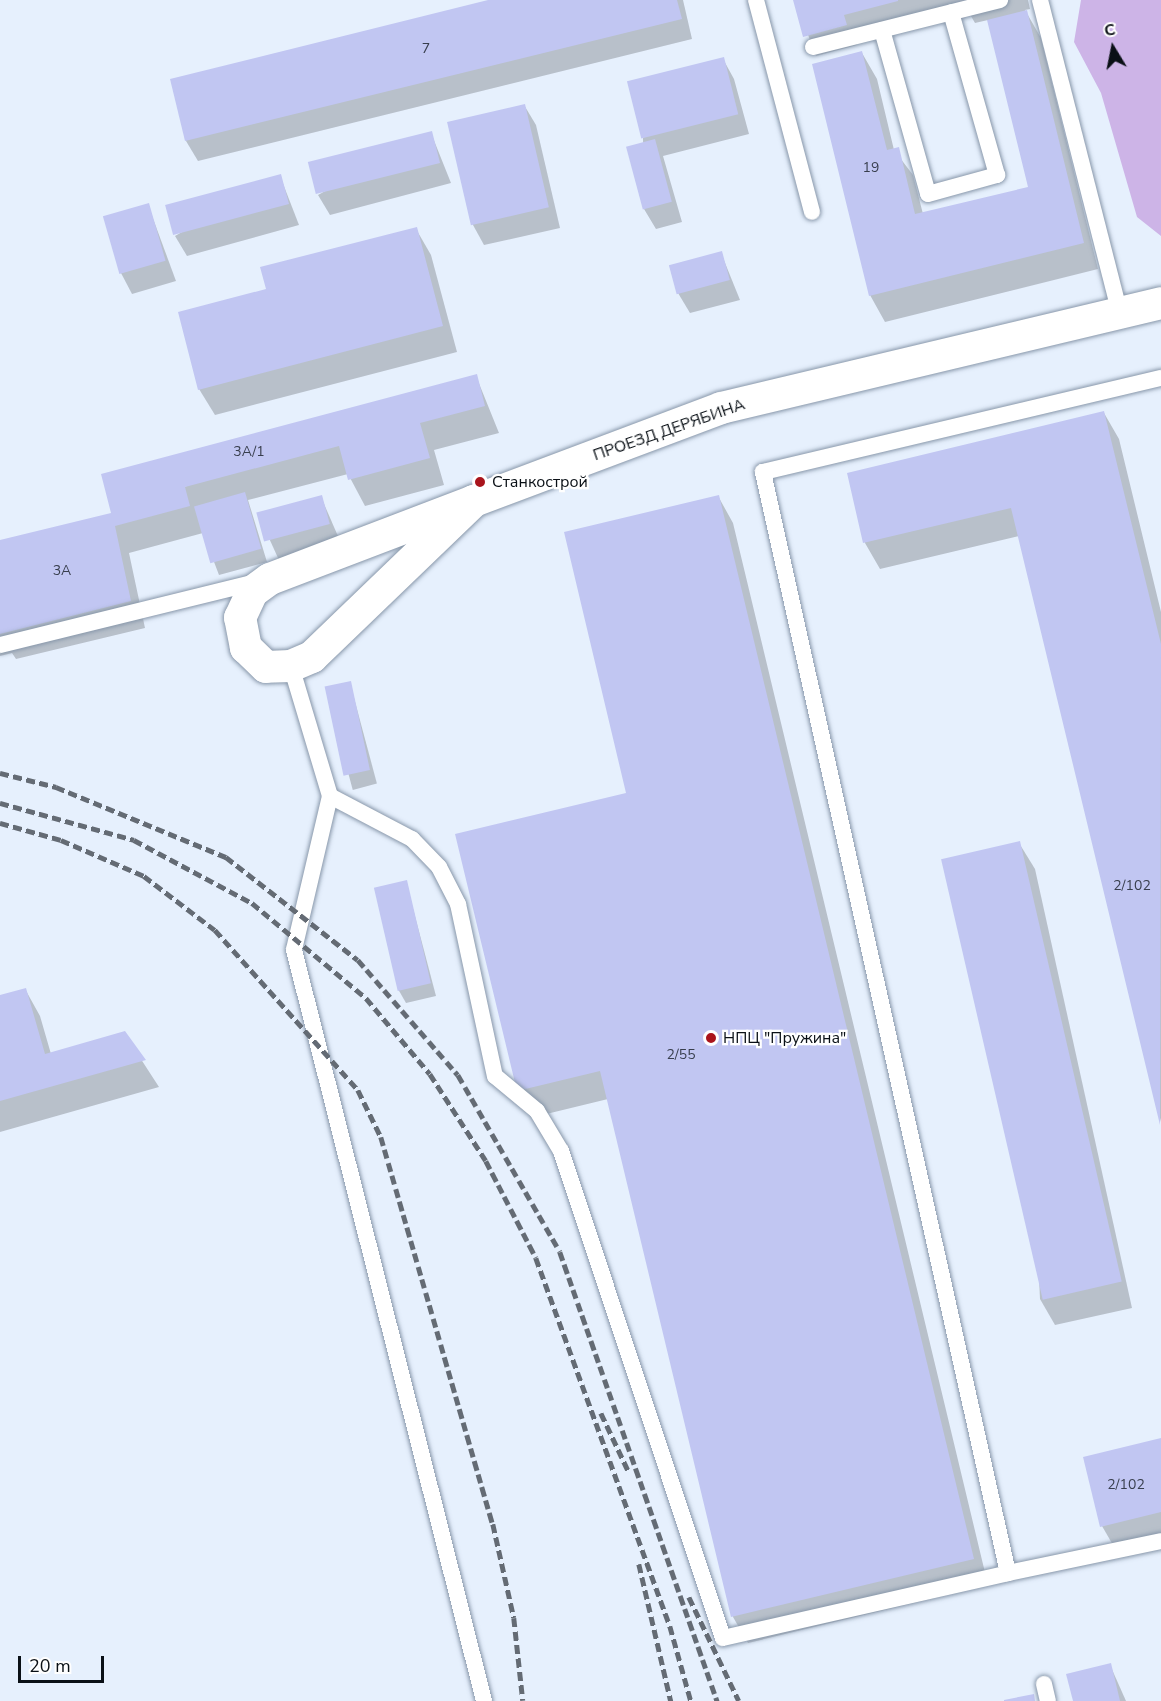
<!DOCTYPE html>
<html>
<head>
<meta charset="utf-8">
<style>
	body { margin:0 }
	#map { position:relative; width:1161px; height:1701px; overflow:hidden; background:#e6f0fd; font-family:"Nunito Sans",sans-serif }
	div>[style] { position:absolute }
	.green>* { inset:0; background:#cdb4e7 }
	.shadow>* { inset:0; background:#0003; transform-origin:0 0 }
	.building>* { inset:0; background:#c1c6f2; transform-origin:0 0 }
	.roads { filter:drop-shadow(0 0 2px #8897aa) drop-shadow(0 0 2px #8897aa) }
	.service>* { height:16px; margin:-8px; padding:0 8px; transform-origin:8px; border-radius:8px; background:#fff }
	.minor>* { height:32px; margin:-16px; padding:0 16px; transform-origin:16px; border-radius:16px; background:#fff }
	.rail>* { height:4.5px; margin-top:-2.25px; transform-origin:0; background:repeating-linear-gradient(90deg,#646b74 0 9px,transparent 0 13.5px) }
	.dots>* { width:16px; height:16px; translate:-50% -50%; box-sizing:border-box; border:3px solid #fff; border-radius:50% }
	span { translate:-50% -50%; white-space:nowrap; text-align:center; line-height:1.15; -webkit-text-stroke:4.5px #fff; paint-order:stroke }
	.number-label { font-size:14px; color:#383e4d }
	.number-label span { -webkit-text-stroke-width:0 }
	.street-label { font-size:16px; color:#0a1016 }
	.poi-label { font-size:16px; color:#0a1016 }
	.left { translate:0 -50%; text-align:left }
	.north { position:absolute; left:1083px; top:18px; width:60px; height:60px; -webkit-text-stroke:4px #fff; paint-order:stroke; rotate:350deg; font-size:16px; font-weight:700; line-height:24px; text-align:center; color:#0a1016 }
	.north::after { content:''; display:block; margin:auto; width:21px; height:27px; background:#0a1016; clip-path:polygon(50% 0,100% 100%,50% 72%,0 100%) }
	.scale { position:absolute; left:18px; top:1656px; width:86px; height:27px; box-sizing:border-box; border:3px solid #0a1016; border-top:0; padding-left:8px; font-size:18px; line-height:21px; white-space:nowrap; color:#0a1016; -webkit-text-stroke:4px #fff; paint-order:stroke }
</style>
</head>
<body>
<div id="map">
	<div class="green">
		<i style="clip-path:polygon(1081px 0,1161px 0,1161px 236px,1137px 217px,1101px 93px,1074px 42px)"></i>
	</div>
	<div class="shadow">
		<i style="clip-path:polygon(495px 0,683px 0,692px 39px,198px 161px,186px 141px,171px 80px)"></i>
		<i style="clip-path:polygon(795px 0,1028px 0,1030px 9px,1025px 10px,1041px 38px,1098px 269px,885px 322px,870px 295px,862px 53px,877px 79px,894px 150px,913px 175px,923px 214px,1029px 188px,988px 20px,975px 23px,965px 6px,855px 35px,857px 45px,816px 56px)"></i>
		<i style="clip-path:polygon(723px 59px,734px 79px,749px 134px,663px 156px,682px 222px,656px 229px,644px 209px,643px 138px)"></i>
		<i style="clip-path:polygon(524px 105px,536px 125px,560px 228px,484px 245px,473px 225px,449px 123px)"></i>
		<i style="clip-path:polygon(431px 133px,451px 183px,330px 215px,318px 195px)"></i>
		<i style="clip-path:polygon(280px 176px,299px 225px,187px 256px,175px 236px)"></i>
		<i style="clip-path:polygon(148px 205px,176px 281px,132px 294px,121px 273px)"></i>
		<i style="clip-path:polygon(416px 229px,431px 255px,457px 352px,215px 415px,199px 389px,268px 290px)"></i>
		<i style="clip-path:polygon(721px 253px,740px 300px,690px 313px,678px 293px)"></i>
		<i style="clip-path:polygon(476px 376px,499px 433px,434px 450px,444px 485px,365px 506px,348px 474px,248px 500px,267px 562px,219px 575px,203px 533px,129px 553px,145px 628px,16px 659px,12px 653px,0 656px,0 542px,113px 514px)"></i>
		<i style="clip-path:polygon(1104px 413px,1119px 439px,1161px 612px,1161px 1122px,1019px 536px,880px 569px,865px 543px,848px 474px)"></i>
		<i style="clip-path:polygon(718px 496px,733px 523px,988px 1585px,748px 1643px,733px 1617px,608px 1099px,534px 1117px,518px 1090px,628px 794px)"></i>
		<i style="clip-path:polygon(321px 497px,344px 550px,283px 569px,259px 516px)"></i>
		<i style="left:350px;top:683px;width:104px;height:25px;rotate:75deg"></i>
		<i style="clip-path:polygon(1019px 843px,1035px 869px,1132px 1308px,1055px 1325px,1040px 1299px)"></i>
		<i style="clip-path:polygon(406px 882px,436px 996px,406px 1003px,398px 989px)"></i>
		<i style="clip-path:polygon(25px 989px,40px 1016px,51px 1054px,124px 1033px,159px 1087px,0 1132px,0 996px)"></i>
		<i style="clip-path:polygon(1161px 1440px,1161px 1542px,1117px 1552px,1102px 1526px)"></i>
		<i style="clip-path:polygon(1110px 1665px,1126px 1701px,1074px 1701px)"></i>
	</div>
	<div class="building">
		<i style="clip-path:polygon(488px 0,677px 0,682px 19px,185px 141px,170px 79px)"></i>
		<i style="clip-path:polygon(793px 0,898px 0,898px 1px,844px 15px,847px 25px,803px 37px)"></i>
		<i style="clip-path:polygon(1027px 10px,1084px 243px,869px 296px,812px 64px,862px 51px,887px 150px,899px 147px,915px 214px,1028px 187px,987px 20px)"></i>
		<i style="left:724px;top:57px;width:59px;height:100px;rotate:76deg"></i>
		<i style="left:525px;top:104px;width:106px;height:80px;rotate:77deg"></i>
		<i style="left:432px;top:131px;width:33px;height:128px;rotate:76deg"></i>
		<i style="left:655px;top:139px;width:65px;height:30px;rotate:75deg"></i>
		<i style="left:281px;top:174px;width:31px;height:120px;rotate:75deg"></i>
		<i style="left:149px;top:203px;width:60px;height:48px;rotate:74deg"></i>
		<i style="clip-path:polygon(417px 227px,443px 326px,198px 390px,178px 312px,266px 289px,260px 267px)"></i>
		<i style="left:722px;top:251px;width:30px;height:55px;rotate:75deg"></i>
		<i style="clip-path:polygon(477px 374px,485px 406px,420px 423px,430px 458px,348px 480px,339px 446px,185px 487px,190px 506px,115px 526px,131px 601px,0 634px,0 540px,111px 513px,101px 474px)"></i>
		<i style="clip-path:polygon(1104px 411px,1161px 644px,1160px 1125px,1011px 508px,863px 543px,847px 473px)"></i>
		<i style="left:245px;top:492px;width:59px;height:53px;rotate:74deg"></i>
		<i style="left:322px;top:495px;width:30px;height:68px;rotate:75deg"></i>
		<i style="clip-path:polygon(719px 495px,974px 1559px,731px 1617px,600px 1071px,517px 1091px,455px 834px,626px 793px,564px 532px)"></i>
		<i style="left:351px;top:681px;width:91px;height:27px;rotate:78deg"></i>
		<i style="left:1020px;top:841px;width:452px;height:81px;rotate:77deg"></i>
		<i style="left:407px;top:880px;width:106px;height:34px;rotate:77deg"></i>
		<i style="clip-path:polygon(26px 988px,45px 1054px,125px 1031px,146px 1060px,0 1101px,0 995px)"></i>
		<i style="clip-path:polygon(1161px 1438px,1161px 1512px,1100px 1527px,1083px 1457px)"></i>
		<i style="clip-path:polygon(1111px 1663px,1120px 1701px,1073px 1701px,1066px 1674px)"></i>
		<i style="clip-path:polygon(1034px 1694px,1035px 1701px,1004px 1701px,1004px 1700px)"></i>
	</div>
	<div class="roads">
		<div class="service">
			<i style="left:756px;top:0;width:219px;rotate:75.2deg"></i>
			<i style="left:1040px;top:0;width:323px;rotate:75.7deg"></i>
			<i style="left:882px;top:30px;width:170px;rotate:74.3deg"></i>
			<i style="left:928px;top:194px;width:72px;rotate:-15.4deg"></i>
			<i style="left:997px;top:175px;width:169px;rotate:-105.8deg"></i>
			<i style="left:813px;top:47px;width:193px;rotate:-14.1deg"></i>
			<i style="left:0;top:645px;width:265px;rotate:-13.8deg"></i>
			<i style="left:291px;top:666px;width:136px;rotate:73.3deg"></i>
			<i style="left:330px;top:796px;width:158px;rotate:103.2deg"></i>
			<i style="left:294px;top:950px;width:775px;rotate:75.8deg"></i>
			<i style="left:330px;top:796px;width:93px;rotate:27.7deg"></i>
			<i style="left:412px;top:839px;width:39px;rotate:46deg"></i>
			<i style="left:439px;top:867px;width:42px;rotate:62.8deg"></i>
			<i style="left:458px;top:904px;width:176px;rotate:77.9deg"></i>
			<i style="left:495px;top:1076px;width:55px;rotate:39.8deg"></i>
			<i style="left:537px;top:1111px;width:47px;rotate:59deg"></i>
			<i style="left:561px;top:1151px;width:513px;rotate:71.6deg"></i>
			<i style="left:723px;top:1638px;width:292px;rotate:-12.8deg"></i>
			<i style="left:1008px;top:1573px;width:1128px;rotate:-102.55deg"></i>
			<i style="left:763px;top:472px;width:409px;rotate:-13.3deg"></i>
			<i style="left:1008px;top:1573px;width:156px;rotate:-11.8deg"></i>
			<i style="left:1044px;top:1684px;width:17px;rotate:77deg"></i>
		</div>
		<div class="minor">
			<i style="left:474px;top:501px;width:225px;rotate:136.1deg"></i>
			<i style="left:312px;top:657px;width:23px;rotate:157deg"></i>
			<i style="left:291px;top:666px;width:25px;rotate:178deg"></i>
			<i style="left:266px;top:667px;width:28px;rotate:-136deg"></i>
			<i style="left:246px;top:648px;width:31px;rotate:-101deg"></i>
			<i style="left:240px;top:618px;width:29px;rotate:-65deg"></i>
			<i style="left:252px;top:592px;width:22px;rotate:-36deg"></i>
			<i style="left:270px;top:579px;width:218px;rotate:-20.9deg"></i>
			<i style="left:474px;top:501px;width:264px;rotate:-20.6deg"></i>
			<i style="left:721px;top:408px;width:452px;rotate:-13.4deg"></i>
		</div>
	</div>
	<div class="rail">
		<i style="left:0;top:773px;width:58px;rotate:14deg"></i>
		<i style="left:56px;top:787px;width:184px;rotate:22.4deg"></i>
		<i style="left:226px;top:857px;width:167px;rotate:38deg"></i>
		<i style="left:358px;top:960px;width:152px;rotate:49deg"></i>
		<i style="left:458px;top:1075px;width:204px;rotate:60deg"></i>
		<i style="left:560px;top:1252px;width:476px;rotate:70.7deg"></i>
		<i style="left:0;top:803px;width:139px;rotate:15.4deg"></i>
		<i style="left:134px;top:840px;width:134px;rotate:28.1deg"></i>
		<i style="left:252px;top:903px;width:148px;rotate:39.8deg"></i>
		<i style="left:366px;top:998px;width:99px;rotate:49.9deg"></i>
		<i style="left:430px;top:1074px;width:103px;rotate:57.2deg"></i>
		<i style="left:486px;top:1161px;width:109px;rotate:62.7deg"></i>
		<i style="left:536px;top:1258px;width:392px;rotate:70deg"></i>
		<i style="left:670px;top:1626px;width:78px;rotate:74.4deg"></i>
		<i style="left:0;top:823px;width:63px;rotate:15.6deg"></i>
		<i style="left:61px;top:840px;width:90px;rotate:23.4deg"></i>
		<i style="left:144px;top:876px;width:89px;rotate:37.3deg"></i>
		<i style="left:215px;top:930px;width:215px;rotate:48.2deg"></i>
		<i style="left:358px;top:1090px;width:52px;rotate:63.9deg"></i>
		<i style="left:381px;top:1137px;width:403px;rotate:73.9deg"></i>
		<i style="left:493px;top:1524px;width:96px;rotate:77.4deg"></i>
		<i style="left:514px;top:1618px;width:83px;rotate:83.8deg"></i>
		<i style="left:601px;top:1413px;width:63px;rotate:64.7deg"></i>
		<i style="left:639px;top:1564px;width:141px;rotate:76.9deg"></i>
		<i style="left:689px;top:1597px;width:115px;rotate:64.3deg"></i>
	</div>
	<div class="dots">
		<i style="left:480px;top:482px;background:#a9141c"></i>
		<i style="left:711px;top:1038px;background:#a9141c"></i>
	</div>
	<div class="number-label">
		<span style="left:426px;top:49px">7</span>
		<span style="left:871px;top:168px">19</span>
		<span style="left:249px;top:452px">3А/1</span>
		<span style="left:62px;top:571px">3А</span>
		<span style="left:1132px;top:886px">2/102</span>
		<span style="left:681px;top:1055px">2/55</span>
		<span style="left:1126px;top:1485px">2/102</span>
	</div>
	<div class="street-label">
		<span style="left:669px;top:430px;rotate:-19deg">ПРОЕЗД ДЕРЯБИНА</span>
	</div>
	<div class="poi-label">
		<span class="left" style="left:492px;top:482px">Станкострой</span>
		<span class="left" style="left:723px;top:1038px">НПЦ "Пружина"</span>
	</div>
	<div class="north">С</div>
	<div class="scale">20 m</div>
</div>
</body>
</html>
